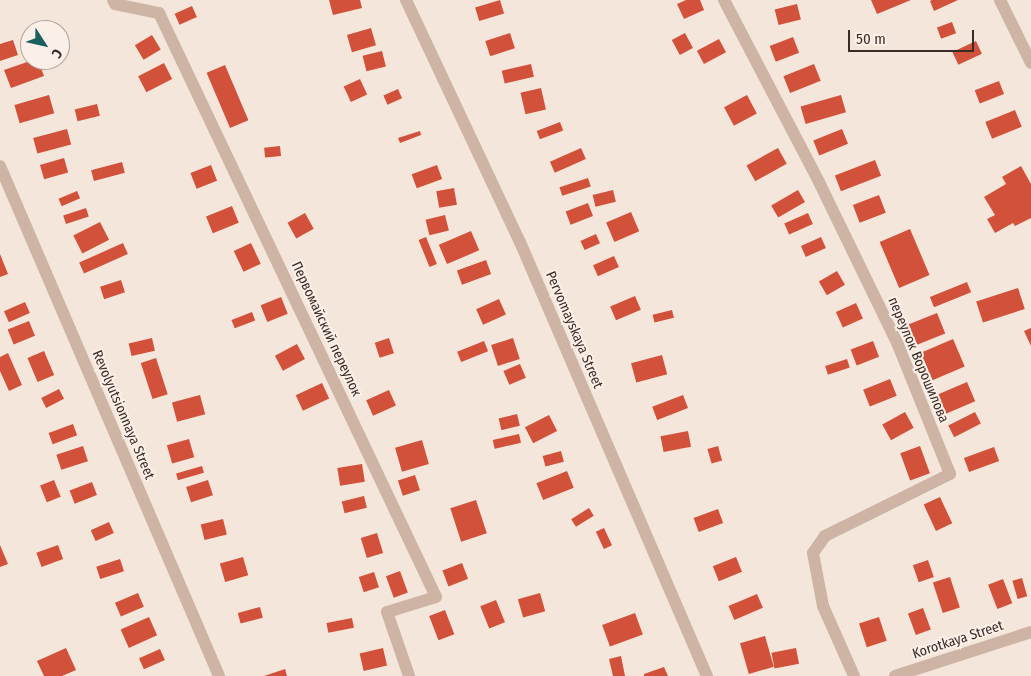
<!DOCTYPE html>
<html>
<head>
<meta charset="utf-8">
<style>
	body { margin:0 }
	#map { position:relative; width:1031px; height:676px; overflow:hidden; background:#f4e6da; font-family:"Fira Sans Condensed",sans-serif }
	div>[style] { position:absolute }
	.building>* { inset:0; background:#d2513a; transform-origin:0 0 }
	.minor>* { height:12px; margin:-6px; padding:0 6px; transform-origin:6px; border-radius:6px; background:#ceb4a5 }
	span { translate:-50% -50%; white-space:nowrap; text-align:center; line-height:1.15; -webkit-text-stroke:4px #fbf0e7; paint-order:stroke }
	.street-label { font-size:14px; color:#392b27 }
	.north { position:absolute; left:20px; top:20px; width:50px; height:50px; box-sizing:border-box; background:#fbf0e7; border:1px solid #ada19a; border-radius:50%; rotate:125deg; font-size:14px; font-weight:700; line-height:20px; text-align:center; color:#392b27 }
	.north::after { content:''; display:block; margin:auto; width:18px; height:22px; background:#185f5d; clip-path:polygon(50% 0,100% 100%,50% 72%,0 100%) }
	.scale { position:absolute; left:848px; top:30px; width:126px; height:22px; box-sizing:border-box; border:2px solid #392b27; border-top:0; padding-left:6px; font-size:15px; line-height:18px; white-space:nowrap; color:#392b27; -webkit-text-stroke:4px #fbf0e7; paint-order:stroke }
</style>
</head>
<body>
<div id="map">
	<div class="building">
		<i style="clip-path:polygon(329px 0,360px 0,362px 8px,333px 15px)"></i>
		<i style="left:500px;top:0;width:14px;height:26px;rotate:73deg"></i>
		<i style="clip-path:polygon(686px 0,700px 0,704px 10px,684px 19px,677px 4px)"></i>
		<i style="clip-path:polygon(871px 0,911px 0,877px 14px)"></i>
		<i style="clip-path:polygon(932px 0,958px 0,934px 11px,930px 1px)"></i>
		<i style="left:797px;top:4px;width:16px;height:23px;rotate:76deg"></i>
		<i style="left:192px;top:6px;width:12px;height:19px;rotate:66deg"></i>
		<i style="left:952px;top:22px;width:12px;height:16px;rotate:70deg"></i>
		<i style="left:371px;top:28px;width:18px;height:25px;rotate:74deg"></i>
		<i style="left:510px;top:33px;width:16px;height:26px;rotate:72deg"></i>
		<i style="left:685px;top:33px;width:17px;height:15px;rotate:62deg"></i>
		<i style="left:152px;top:35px;width:17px;height:20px;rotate:59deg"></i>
		<i style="left:793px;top:37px;width:17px;height:25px;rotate:69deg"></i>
		<i style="left:719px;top:39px;width:15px;height:25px;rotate:62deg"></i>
		<i style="clip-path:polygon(13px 40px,18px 55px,0 61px,0 44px)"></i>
		<i style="left:976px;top:41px;width:14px;height:26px;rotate:65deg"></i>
		<i style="left:382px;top:51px;width:16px;height:20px;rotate:76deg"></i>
		<i style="clip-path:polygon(33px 60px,38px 60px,44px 76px,11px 88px,4px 70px)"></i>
		<i style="left:164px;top:63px;width:18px;height:29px;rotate:63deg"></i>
		<i style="left:531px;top:64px;width:13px;height:30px;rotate:77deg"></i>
		<i style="left:814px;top:64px;width:18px;height:33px;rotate:68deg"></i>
		<i style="left:225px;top:65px;width:60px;height:20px;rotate:67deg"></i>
		<i style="left:360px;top:79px;width:17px;height:18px;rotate:65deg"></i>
		<i style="left:999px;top:81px;width:14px;height:26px;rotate:69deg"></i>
		<i style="left:541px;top:88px;width:22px;height:21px;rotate:77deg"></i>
		<i style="left:398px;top:89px;width:10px;height:16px;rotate:66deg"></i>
		<i style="left:49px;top:95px;width:19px;height:36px;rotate:74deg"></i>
		<i style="left:747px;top:95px;width:21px;height:26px;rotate:62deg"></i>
		<i style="left:841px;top:95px;width:18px;height:42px;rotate:74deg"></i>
		<i style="left:97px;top:104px;width:12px;height:23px;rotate:76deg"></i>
		<i style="left:1015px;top:110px;width:18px;height:32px;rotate:68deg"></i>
		<i style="left:560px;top:122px;width:9px;height:25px;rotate:69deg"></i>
		<i style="left:67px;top:129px;width:16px;height:35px;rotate:75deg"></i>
		<i style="left:842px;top:129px;width:16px;height:31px;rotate:68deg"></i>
		<i style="clip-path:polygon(420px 131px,421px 135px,400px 143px,398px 138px)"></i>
		<i style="left:280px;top:146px;width:10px;height:16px;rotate:84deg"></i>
		<i style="left:581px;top:148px;width:12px;height:34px;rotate:66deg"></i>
		<i style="left:778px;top:148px;width:18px;height:36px;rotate:61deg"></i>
		<i style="left:64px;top:158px;width:15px;height:25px;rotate:74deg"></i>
		<i style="left:875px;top:160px;width:17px;height:43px;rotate:69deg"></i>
		<i style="left:122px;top:162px;width:11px;height:32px;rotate:75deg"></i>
		<i style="left:211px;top:165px;width:17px;height:22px;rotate:69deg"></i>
		<i style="left:437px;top:165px;width:15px;height:27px;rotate:70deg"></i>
		<i style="clip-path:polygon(1021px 166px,1031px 184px,1031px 218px,1015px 226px,1013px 223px,995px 233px,987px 219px,995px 215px,984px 197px,1006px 184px,1002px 177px)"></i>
		<i style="left:588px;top:178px;width:9px;height:30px;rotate:72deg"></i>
		<i style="left:454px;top:188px;width:17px;height:18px;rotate:80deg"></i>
		<i style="left:613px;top:190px;width:12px;height:21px;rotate:76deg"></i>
		<i style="left:798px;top:190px;width:14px;height:31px;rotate:60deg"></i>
		<i style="left:77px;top:191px;width:8px;height:20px;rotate:67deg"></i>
		<i style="left:879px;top:195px;width:19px;height:28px;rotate:69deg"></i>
		<i style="left:588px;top:203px;width:14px;height:24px;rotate:69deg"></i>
		<i style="left:232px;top:206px;width:18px;height:28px;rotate:68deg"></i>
		<i style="left:86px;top:208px;width:9px;height:24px;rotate:72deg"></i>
		<i style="left:631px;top:212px;width:21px;height:27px;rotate:67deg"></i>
		<i style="left:305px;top:213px;width:18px;height:20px;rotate:61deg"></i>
		<i style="left:808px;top:213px;width:12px;height:26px;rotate:66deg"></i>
		<i style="left:445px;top:215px;width:16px;height:20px;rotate:76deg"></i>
		<i style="left:100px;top:222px;width:20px;height:30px;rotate:63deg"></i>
		<i style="left:910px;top:229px;width:50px;height:33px;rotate:67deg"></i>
		<i style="left:471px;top:231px;width:21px;height:35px;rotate:67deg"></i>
		<i style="left:596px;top:234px;width:10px;height:17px;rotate:66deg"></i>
		<i style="left:426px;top:237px;width:29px;height:8px;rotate:68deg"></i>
		<i style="left:821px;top:237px;width:12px;height:22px;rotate:66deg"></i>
		<i style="left:123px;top:243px;width:12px;height:48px;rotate:66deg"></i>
		<i style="left:251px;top:243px;width:23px;height:19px;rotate:65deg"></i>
		<i style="clip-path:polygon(0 254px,8px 274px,0 277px)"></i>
		<i style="left:614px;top:256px;width:12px;height:23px;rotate:66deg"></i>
		<i style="left:486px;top:260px;width:15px;height:31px;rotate:70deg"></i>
		<i style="left:837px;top:271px;width:16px;height:21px;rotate:60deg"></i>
		<i style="left:121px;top:280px;width:13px;height:22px;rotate:72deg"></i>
		<i style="left:967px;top:282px;width:11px;height:40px;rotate:68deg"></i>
		<i style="left:1018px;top:288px;width:22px;height:44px;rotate:72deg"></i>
		<i style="left:635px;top:296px;width:15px;height:27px;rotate:67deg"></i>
		<i style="left:281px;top:297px;width:18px;height:22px;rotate:68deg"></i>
		<i style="left:499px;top:299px;width:17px;height:25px;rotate:66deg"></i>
		<i style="left:25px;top:302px;width:12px;height:23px;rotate:66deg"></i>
		<i style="left:856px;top:303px;width:17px;height:22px;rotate:66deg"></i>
		<i style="left:672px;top:310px;width:8px;height:20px;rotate:76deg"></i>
		<i style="left:252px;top:312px;width:9px;height:22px;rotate:69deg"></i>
		<i style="left:937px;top:313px;width:22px;height:31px;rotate:68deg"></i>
		<i style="left:29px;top:321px;width:16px;height:23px;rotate:68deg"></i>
		<i style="clip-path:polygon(1031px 328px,1031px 346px,1024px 331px)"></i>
		<i style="left:152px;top:338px;width:13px;height:24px;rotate:77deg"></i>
		<i style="left:389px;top:338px;width:16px;height:15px;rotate:72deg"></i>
		<i style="left:513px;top:338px;width:22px;height:23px;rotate:72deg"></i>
		<i style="left:953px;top:339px;width:30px;height:35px;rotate:67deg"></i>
		<i style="left:484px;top:341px;width:11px;height:29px;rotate:68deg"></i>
		<i style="left:873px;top:341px;width:17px;height:24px;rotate:69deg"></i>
		<i style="left:297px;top:344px;width:17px;height:25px;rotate:62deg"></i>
		<i style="left:44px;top:351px;width:26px;height:18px;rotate:67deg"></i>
		<i style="clip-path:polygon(8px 353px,22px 385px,9px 391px,0 371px,0 357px)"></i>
		<i style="left:662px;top:355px;width:20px;height:32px;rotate:75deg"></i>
		<i style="left:156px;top:358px;width:38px;height:16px;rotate:72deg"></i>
		<i style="left:847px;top:359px;width:9px;height:23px;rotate:72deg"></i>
		<i style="left:520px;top:364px;width:15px;height:18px;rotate:67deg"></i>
		<i style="left:890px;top:379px;width:18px;height:29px;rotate:68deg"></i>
		<i style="left:967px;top:382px;width:21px;height:35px;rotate:67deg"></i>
		<i style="left:322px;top:383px;width:17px;height:29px;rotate:65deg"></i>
		<i style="left:59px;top:389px;width:11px;height:20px;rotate:63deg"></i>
		<i style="left:389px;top:390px;width:17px;height:25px;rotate:66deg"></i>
		<i style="left:200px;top:395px;width:20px;height:29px;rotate:75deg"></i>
		<i style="left:683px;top:395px;width:14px;height:33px;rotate:69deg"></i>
		<i style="left:905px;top:412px;width:18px;height:26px;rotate:61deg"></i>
		<i style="left:975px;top:412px;width:13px;height:30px;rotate:63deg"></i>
		<i style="left:517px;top:414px;width:12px;height:19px;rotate:76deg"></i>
		<i style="left:549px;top:415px;width:18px;height:27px;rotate:63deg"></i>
		<i style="left:73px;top:424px;width:12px;height:26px;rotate:70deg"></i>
		<i style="left:688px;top:431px;width:16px;height:28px;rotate:79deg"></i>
		<i style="left:519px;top:434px;width:9px;height:27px;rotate:77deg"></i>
		<i style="left:189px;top:439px;width:19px;height:23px;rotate:74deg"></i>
		<i style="left:422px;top:440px;width:25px;height:28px;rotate:74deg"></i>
		<i style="left:83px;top:446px;width:16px;height:28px;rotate:72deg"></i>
		<i style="left:718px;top:446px;width:15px;height:11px;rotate:74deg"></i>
		<i style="left:920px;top:446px;width:29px;height:21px;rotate:70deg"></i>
		<i style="left:994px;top:447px;width:15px;height:32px;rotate:70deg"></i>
		<i style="left:561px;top:451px;width:11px;height:19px;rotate:75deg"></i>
		<i style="left:362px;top:464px;width:18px;height:25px;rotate:81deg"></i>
		<i style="left:202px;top:466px;width:7px;height:27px;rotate:74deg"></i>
		<i style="left:567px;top:471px;width:18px;height:33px;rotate:68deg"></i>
		<i style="left:415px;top:475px;width:16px;height:18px;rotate:72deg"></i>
		<i style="left:54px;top:480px;width:18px;height:15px;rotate:68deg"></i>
		<i style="left:208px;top:480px;width:16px;height:23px;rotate:72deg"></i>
		<i style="left:92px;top:482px;width:14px;height:24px;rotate:69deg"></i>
		<i style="left:364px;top:496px;width:12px;height:23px;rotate:76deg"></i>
		<i style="left:940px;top:497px;width:29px;height:18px;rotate:65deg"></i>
		<i style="left:476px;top:500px;width:35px;height:27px;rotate:72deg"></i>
		<i style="left:589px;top:508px;width:9px;height:21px;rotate:58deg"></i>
		<i style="left:718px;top:509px;width:15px;height:26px;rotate:70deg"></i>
		<i style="left:223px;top:519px;width:16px;height:23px;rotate:76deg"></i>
		<i style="left:109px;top:522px;width:12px;height:20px;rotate:66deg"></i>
		<i style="left:604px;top:528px;width:19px;height:9px;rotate:65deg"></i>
		<i style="left:377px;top:533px;width:21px;height:17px;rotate:73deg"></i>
		<i style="clip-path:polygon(0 545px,8px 564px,0 567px)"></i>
		<i style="left:58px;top:545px;width:15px;height:23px;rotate:70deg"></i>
		<i style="left:243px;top:557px;width:19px;height:24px;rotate:74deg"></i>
		<i style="left:736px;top:557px;width:16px;height:25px;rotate:68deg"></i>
		<i style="left:120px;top:559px;width:13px;height:25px;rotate:72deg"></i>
		<i style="left:928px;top:560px;width:18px;height:16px;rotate:71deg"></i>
		<i style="left:462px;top:563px;width:17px;height:21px;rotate:69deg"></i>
		<i style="left:400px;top:571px;width:23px;height:15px;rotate:70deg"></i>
		<i style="left:374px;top:572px;width:16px;height:16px;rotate:72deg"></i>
		<i style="left:950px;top:577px;width:32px;height:18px;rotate:72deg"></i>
		<i style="left:1022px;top:578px;width:19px;height:10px;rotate:74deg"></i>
		<i style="left:1003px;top:579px;width:26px;height:16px;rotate:69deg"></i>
		<i style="left:138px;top:593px;width:15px;height:25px;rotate:67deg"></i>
		<i style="left:540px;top:593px;width:19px;height:23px;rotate:74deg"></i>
		<i style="left:757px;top:594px;width:15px;height:31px;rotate:67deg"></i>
		<i style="left:496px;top:600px;width:24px;height:17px;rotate:68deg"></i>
		<i style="left:260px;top:607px;width:11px;height:23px;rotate:75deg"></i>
		<i style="left:923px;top:608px;width:23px;height:16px;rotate:70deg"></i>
		<i style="left:445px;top:610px;width:26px;height:17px;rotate:69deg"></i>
		<i style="left:635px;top:613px;width:23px;height:35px;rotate:70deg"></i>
		<i style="left:149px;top:617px;width:20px;height:31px;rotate:66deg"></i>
		<i style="left:879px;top:617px;width:25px;height:21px;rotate:72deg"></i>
		<i style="left:352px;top:618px;width:10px;height:26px;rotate:79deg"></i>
		<i style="left:765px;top:636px;width:32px;height:26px;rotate:74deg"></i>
		<i style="clip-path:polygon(66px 648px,76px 670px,62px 676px,44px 676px,37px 661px)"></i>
		<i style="left:383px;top:648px;width:18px;height:24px;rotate:77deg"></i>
		<i style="left:796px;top:648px;width:16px;height:25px;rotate:79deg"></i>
		<i style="left:160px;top:649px;width:12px;height:23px;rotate:66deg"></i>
		<i style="clip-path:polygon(621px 656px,625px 676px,613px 676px,609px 659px)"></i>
		<i style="clip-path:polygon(664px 667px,668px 676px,644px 676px,644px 674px)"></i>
		<i style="clip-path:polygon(285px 669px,287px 676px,264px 676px)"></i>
	</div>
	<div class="minor">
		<i style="left:113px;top:0;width:4px;rotate:63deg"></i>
		<i style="left:115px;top:4px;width:45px;rotate:11.6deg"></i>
		<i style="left:159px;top:13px;width:646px;rotate:64.62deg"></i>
		<i style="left:436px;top:597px;width:51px;rotate:163deg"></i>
		<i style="left:387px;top:612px;width:68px;rotate:71deg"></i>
		<i style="left:406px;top:0;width:268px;rotate:64.8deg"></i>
		<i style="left:520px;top:242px;width:473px;rotate:66.7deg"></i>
		<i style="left:724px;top:0;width:205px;rotate:62.4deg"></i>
		<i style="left:819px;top:182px;width:181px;rotate:64.1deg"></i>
		<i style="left:898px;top:345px;width:139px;rotate:68deg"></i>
		<i style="left:950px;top:474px;width:140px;rotate:153.6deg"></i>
		<i style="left:825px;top:536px;width:21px;rotate:125deg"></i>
		<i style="left:813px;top:553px;width:54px;rotate:79.3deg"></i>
		<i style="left:823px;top:606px;width:77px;rotate:66.1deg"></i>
		<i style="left:1000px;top:0;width:70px;rotate:63.8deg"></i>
		<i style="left:0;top:166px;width:555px;rotate:66.76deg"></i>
		<i style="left:895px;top:676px;width:143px;rotate:-17.9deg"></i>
	</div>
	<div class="street-label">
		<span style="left:326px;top:329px;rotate:65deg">Первомайский переулок</span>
		<span style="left:574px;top:330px;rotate:67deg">Pervomayskaya Street</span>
		<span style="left:918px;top:360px;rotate:67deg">переулок Ворошилова</span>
		<span style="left:123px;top:415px;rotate:67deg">Revolyutsionnaya Street</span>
		<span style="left:958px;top:640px;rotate:-18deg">Korotkaya Street</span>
	</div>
	<div class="north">С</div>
	<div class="scale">50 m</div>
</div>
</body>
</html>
